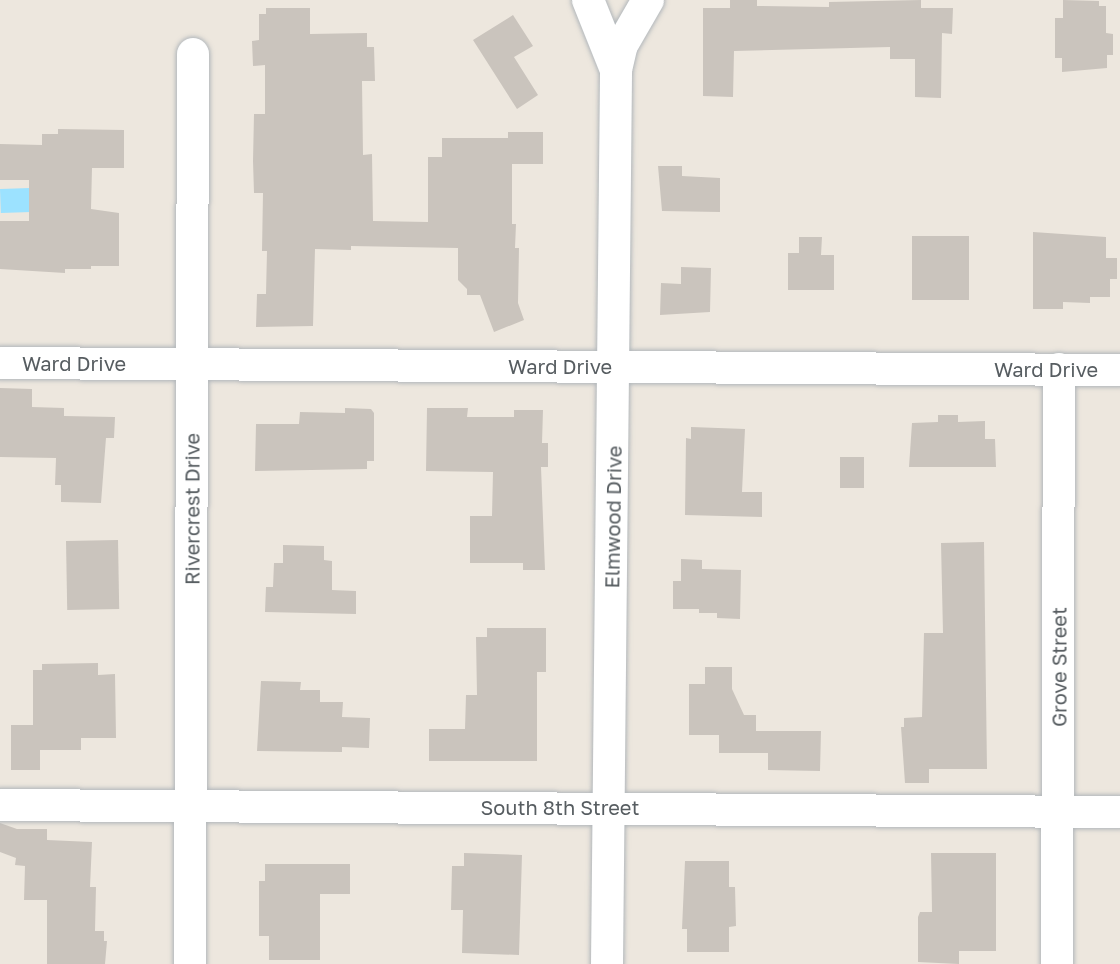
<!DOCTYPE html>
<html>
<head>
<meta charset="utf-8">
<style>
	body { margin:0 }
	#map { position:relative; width:1120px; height:964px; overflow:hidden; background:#ede7de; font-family:"Golos Text",sans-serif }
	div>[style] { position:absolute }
	.water>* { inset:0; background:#9ce2ff; transform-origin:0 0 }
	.building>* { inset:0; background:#cac4bd; transform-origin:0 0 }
	.roads { filter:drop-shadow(0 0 2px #b2b7bb) drop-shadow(0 0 2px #b2b7bb) }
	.minor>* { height:32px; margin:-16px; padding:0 16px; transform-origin:16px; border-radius:16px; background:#fff }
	span { translate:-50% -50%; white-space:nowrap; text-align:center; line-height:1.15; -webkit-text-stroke:4.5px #fff; paint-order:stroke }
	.street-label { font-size:20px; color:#575d61 }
</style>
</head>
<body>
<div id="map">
	<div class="water">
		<i style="left:30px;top:188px;width:24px;height:30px;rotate:88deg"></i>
	</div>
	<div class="building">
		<i style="clip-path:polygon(730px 0,757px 0,757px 6px,829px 7px,829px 2px,921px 0,921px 8px,953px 8px,952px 34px,942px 33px,941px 98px,915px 97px,915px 59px,890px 59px,890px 47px,734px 51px,733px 97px,703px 96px,703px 8px,730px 8px)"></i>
		<i style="clip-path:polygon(1063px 0,1099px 1px,1099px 6px,1106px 6px,1106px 33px,1113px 34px,1113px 55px,1107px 55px,1107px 68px,1062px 72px,1062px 58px,1055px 58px,1055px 18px,1063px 18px)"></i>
		<i style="clip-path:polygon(266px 8px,310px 8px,310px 34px,367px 33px,367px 47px,374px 47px,375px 81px,362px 81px,363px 155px,372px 154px,373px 221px,428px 222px,428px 157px,442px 157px,442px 138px,508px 138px,508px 132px,543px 132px,543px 164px,512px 164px,512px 224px,516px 224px,515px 248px,519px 248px,518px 303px,524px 320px,494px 332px,480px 295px,467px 295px,467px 289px,458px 280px,458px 248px,351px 246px,351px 250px,315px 249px,313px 326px,256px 327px,257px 294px,266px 294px,267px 251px,262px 251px,263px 193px,254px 193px,253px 161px,254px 114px,265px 114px,265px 65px,253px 66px,252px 41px,259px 40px,259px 14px,266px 14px)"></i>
		<i style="clip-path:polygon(513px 15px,533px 46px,514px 57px,538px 95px,517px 109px,473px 40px)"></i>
		<i style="clip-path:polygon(58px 129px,124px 130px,124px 168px,92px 168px,91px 209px,119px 213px,119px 266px,91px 266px,91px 269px,65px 269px,65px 273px,0 269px,0 221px,29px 221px,29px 180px,0 180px,0 144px,42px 145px,42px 134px,58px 134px)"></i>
		<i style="clip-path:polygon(658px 166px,682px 166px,682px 176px,720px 178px,720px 212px,662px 211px)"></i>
		<i style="clip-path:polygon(1033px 232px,1106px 237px,1106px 258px,1117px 258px,1117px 279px,1110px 279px,1110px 297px,1090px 297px,1090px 303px,1063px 302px,1063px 309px,1033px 309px)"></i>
		<i style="left:969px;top:236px;width:64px;height:57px;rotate:90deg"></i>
		<i style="clip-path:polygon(799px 237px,822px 237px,821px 255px,834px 255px,834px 290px,788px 290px,788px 253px,799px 253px)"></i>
		<i style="clip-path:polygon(681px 267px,711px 268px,710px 312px,660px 315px,661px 283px,681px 284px)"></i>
		<i style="clip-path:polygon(0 388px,32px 389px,32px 407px,64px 408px,64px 416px,115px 417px,114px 438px,106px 438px,101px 503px,61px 502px,61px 485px,55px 485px,56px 458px,0 457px)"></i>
		<i style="clip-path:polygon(345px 408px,371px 409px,374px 413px,374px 461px,367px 461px,367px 469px,255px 471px,256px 424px,299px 424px,300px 412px,345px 413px)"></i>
		<i style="clip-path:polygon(427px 408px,468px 408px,467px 417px,514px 417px,514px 410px,543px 410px,542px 443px,548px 443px,548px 467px,541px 467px,545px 570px,523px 570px,523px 563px,470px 563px,470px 516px,492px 516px,493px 472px,426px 471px)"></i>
		<i style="clip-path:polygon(938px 415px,958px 415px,958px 422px,985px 421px,985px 439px,995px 439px,996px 467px,909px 467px,912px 423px,938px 422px)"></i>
		<i style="clip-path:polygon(691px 427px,745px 429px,742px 492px,762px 492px,762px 517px,685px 515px,686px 438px,691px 439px)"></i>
		<i style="left:840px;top:457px;width:24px;height:31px"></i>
		<i style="left:118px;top:540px;width:69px;height:52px;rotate:89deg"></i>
		<i style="clip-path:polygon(984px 542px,987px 769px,929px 769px,929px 783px,905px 783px,901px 727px,904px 727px,904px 718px,922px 717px,924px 633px,943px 633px,941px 543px)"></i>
		<i style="clip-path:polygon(283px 545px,324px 546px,324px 560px,332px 561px,332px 590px,356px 591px,356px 614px,265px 612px,266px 587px,273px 587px,274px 563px,283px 563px)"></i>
		<i style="clip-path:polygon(681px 559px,702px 560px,702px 569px,741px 570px,740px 619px,717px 618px,717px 613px,699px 613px,699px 609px,673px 609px,673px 581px,681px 581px)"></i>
		<i style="clip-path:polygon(487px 628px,546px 628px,546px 672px,537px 672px,537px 761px,429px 761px,429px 729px,465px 729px,466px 695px,477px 695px,476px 637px,487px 637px)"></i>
		<i style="clip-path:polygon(98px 663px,98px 675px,115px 674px,116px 738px,81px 738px,81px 750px,40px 750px,40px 770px,11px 770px,11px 725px,33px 725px,33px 670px,42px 670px,42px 664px)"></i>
		<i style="clip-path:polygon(705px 667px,732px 667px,732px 689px,744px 715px,756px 715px,756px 731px,821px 731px,820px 771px,768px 770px,768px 753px,719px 753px,719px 735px,689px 735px,689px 684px,705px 684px)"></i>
		<i style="clip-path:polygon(261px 681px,301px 682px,300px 690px,320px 690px,320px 702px,343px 702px,342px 717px,370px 718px,369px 748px,342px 747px,342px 752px,257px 751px)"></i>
		<i style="clip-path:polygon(0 823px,17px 829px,47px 829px,47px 840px,92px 842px,90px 887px,96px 887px,95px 931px,104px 931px,104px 941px,107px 941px,105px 964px,47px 964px,47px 900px,24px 900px,25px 866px,15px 865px,16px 858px,0 852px)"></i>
		<i style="clip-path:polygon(464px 853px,522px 855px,519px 955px,462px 953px,463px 910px,451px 910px,452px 866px,464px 866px)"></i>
		<i style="clip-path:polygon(931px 853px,996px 853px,996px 951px,959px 951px,959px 964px,918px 962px,918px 917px,920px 912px,932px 912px)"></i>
		<i style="clip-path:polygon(685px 861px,729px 861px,729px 887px,735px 887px,736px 926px,729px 927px,729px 952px,687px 952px,687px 929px,682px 929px)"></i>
		<i style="clip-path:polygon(265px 864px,350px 864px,350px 894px,320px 894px,320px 960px,269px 960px,269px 936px,259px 936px,259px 881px,265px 881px)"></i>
	</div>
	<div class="roads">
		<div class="minor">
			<i style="left:588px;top:0;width:75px;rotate:68.2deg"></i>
			<i style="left:0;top:363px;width:1120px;rotate:0.36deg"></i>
			<i style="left:0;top:805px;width:1120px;rotate:0.36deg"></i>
			<i style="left:190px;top:964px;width:910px;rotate:-89.81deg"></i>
			<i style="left:607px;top:964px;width:894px;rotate:-89.42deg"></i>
			<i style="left:616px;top:70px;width:26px;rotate:-77deg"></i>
			<i style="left:622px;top:45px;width:52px;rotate:-60deg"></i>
			<i style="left:1057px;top:964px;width:595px;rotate:-89.81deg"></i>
		</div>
	</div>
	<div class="street-label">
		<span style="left:74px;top:363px">Ward Drive</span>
		<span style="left:560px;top:366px">Ward Drive</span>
		<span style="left:1046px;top:369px">Ward Drive</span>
		<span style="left:192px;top:509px;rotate:-90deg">Rivercrest Drive</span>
		<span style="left:613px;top:517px;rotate:-89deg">Elmwood Drive</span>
		<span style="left:1059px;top:667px;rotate:-90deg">Grove Street</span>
		<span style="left:560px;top:807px">South 8th Street</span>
	</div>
</div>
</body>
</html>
